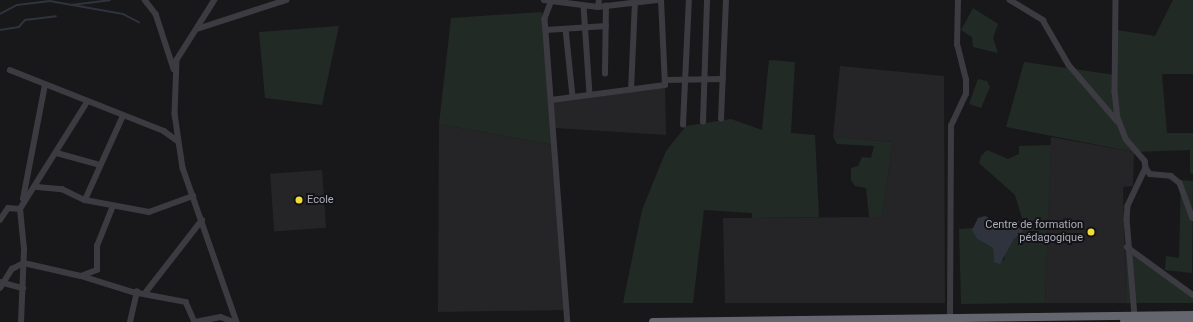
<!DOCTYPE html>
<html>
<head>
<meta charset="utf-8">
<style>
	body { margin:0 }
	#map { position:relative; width:1193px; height:322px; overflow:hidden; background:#18181a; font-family:Roboto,sans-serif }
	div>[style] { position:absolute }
	.built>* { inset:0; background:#252427; transform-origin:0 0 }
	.green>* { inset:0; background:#222a25 }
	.water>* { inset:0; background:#2e333e }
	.stream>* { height:1.5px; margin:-0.75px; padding:0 0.75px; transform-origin:0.75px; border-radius:0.75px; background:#2e333e }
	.minor>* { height:5.5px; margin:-2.75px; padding:0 2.75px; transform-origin:2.75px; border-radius:2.75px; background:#3b3b41 }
	.highway>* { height:8px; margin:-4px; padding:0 4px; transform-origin:4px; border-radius:4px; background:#656570 }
	.dots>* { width:11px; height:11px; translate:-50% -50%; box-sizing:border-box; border:2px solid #131315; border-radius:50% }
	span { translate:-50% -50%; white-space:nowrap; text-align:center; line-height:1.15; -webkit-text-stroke:4px #131315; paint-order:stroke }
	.poi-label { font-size:11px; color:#aaacba }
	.left { translate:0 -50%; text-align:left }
	.right { translate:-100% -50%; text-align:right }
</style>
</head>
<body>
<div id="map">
	<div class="built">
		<i style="clip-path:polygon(840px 66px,944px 76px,945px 303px,725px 303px,723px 218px,882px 217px,893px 142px,833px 137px)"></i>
		<i style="clip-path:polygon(665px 88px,666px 135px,555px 128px,553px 102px)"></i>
		<i style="clip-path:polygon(439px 124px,553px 145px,565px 310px,438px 312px)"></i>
		<i style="clip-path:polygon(1051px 137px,1134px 152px,1133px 186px,1123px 187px,1126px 303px,1045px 303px)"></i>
		<i style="left:322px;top:170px;width:58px;height:52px;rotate:86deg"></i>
	</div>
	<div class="green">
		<i style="clip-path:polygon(1173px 0,1193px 0,1193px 74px,1162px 74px,1167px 133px,1193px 133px,1193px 174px,1190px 173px,1190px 150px,1134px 152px,1006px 127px,1024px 62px,1116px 75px,1117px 30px,1155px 36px)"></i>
		<i style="clip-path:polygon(973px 8px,998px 24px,993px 38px,998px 53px,973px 47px,972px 37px,961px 30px)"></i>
		<i style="clip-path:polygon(542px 12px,553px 145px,439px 124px,451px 18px)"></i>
		<i style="clip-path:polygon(339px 26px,322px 105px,265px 98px,259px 32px)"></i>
		<i style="clip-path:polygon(769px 60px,795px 62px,791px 133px,815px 135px,819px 217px,752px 218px,752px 213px,704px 210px,693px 303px,623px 303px,642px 210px,666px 151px,686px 126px,731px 119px,762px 130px)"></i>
		<i style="clip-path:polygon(978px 79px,987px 81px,990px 87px,981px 108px,969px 104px)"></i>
		<i style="clip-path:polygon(833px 137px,893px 142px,882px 217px,869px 217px,866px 188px,855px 186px,851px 180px,851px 168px,858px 166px,862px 157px,871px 158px,874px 146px,837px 144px)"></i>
		<i style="clip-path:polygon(1051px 145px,1045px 303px,961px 304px,959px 229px,973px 228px,977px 239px,993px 248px,994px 262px,1004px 260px,1006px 251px,1023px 221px,1015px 195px,979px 163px,981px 156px,987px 150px,1008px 159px,1019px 154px,1019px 146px)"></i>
		<i style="clip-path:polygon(1181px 180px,1193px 181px,1192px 273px,1165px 270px,1166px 256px,1179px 258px)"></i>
		<i style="clip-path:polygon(1125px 247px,1193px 295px,1193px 303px,1126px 303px)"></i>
	</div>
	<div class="water">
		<i style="clip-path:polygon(985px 216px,997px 222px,1023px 221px,1023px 231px,1014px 239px,1000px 264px,994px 262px,993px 248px,977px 239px,972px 230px,978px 218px)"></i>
	</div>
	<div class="stream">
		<i style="left:71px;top:5px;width:39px;rotate:-7deg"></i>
		<i style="left:0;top:14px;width:19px;rotate:-28deg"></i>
		<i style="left:17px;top:5px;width:33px;rotate:-7deg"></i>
		<i style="left:50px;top:1px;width:74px;rotate:10.1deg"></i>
		<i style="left:123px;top:14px;width:18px;rotate:27deg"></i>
		<i style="left:0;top:30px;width:19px;rotate:-9deg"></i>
		<i style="left:19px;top:27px;width:9px;rotate:-49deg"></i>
		<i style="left:25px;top:20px;width:31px;rotate:-7deg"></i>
	</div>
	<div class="minor">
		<i style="left:145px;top:0;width:18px;rotate:52deg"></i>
		<i style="left:156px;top:14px;width:58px;rotate:71.9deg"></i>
		<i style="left:215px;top:0;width:71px;rotate:122.3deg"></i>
		<i style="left:177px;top:60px;width:54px;rotate:92.1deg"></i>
		<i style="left:175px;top:114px;width:55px;rotate:81.6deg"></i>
		<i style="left:183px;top:168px;width:163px;rotate:70.7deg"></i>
		<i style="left:544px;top:0;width:54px;rotate:7.4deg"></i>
		<i style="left:598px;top:7px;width:59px;rotate:-6.8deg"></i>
		<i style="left:1010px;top:0;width:39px;rotate:31deg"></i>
		<i style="left:1043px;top:20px;width:52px;rotate:60deg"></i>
		<i style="left:1069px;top:65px;width:75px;rotate:49.3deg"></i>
		<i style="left:1116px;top:0;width:91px;rotate:90.6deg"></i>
		<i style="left:1115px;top:91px;width:27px;rotate:84deg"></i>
		<i style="left:1118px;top:118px;width:22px;rotate:69deg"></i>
		<i style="left:1126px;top:139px;width:29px;rotate:49deg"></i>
		<i style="left:1145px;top:161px;width:7px;rotate:82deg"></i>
		<i style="left:1146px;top:168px;width:42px;rotate:115.3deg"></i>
		<i style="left:1128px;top:206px;width:13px;rotate:94deg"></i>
		<i style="left:1127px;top:219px;width:97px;rotate:85.3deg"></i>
		<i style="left:551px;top:3px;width:17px;rotate:111deg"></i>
		<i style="left:545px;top:19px;width:304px;rotate:85.7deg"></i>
		<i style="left:584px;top:6px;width:89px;rotate:86.1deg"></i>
		<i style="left:598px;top:7px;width:7px;rotate:-82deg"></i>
		<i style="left:197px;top:29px;width:94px;rotate:-18deg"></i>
		<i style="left:566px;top:29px;width:68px;rotate:84.1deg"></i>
		<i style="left:546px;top:30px;width:60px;rotate:-3.8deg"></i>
		<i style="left:10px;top:70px;width:166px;rotate:21.6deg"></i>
		<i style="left:164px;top:131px;width:17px;rotate:36deg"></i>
		<i style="left:605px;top:74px;width:68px;rotate:-89.2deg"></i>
		<i style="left:665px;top:80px;width:58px;rotate:-1deg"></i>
		<i style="left:631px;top:90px;width:87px;rotate:-87.4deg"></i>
		<i style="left:551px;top:100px;width:115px;rotate:-7.5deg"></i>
		<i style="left:665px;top:85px;width:85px;rotate:-92.7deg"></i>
		<i style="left:721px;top:119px;width:119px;rotate:-87.6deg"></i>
		<i style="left:703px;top:122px;width:122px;rotate:-88.1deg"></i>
		<i style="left:683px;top:125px;width:125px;rotate:-87.3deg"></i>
		<i style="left:57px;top:153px;width:45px;rotate:15.6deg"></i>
		<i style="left:1146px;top:168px;width:7px;rotate:56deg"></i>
		<i style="left:1150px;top:174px;width:21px;rotate:5deg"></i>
		<i style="left:1171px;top:176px;width:11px;rotate:38deg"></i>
		<i style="left:1180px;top:183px;width:37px;rotate:70deg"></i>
		<i style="left:37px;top:187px;width:25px;rotate:5deg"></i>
		<i style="left:62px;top:189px;width:25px;rotate:26deg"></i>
		<i style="left:85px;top:200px;width:65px;rotate:10.6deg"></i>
		<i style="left:149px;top:212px;width:47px;rotate:-20deg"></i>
		<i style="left:23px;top:199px;width:116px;rotate:-79.1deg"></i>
		<i style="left:85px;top:200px;width:92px;rotate:-65.7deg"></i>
		<i style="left:0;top:220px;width:14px;rotate:-56deg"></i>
		<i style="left:8px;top:208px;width:12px;rotate:5deg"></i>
		<i style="left:1127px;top:247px;width:82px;rotate:36deg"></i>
		<i style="left:81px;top:276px;width:54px;rotate:17.1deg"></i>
		<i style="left:133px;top:292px;width:54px;rotate:10.7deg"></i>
		<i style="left:186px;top:302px;width:22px;rotate:66deg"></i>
		<i style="left:195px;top:322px;width:26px;rotate:-11deg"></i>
		<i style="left:221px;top:317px;width:14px;rotate:21deg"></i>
		<i style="left:0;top:282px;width:24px;rotate:15deg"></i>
		<i style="left:0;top:288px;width:22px;rotate:-58deg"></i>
		<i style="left:12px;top:269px;width:13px;rotate:-27deg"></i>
		<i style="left:24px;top:263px;width:58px;rotate:12.8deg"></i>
		<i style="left:81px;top:276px;width:17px;rotate:-21deg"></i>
		<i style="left:97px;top:270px;width:24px;rotate:-90deg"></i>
		<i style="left:97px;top:246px;width:43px;rotate:-68.2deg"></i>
		<i style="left:146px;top:292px;width:91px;rotate:-52.1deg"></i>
		<i style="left:950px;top:318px;width:192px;rotate:-89.7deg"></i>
		<i style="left:951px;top:126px;width:35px;rotate:-65deg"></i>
		<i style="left:966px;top:94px;width:14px;rotate:-90deg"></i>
		<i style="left:966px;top:80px;width:36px;rotate:-104deg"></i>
		<i style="left:957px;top:45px;width:45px;rotate:-88.7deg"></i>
		<i style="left:21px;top:322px;width:73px;rotate:-87.6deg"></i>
		<i style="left:24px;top:249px;width:40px;rotate:-95.7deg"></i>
		<i style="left:20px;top:209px;width:126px;rotate:-57.9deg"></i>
		<i style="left:130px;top:322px;width:31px;rotate:-77deg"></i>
	</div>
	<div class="highway">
		<i style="left:653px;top:322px;width:540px;rotate:-0.74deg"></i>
		<i style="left:1124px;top:322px;width:69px;rotate:-0.8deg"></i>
	</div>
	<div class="dots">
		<i style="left:299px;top:200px;background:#f2dd38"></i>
		<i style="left:1091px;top:232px;background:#f2dd38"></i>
	</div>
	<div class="poi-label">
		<span class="left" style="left:307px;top:200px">Ecole</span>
		<span class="right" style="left:1083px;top:232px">Centre de formation<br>pédagogique</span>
	</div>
</div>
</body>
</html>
